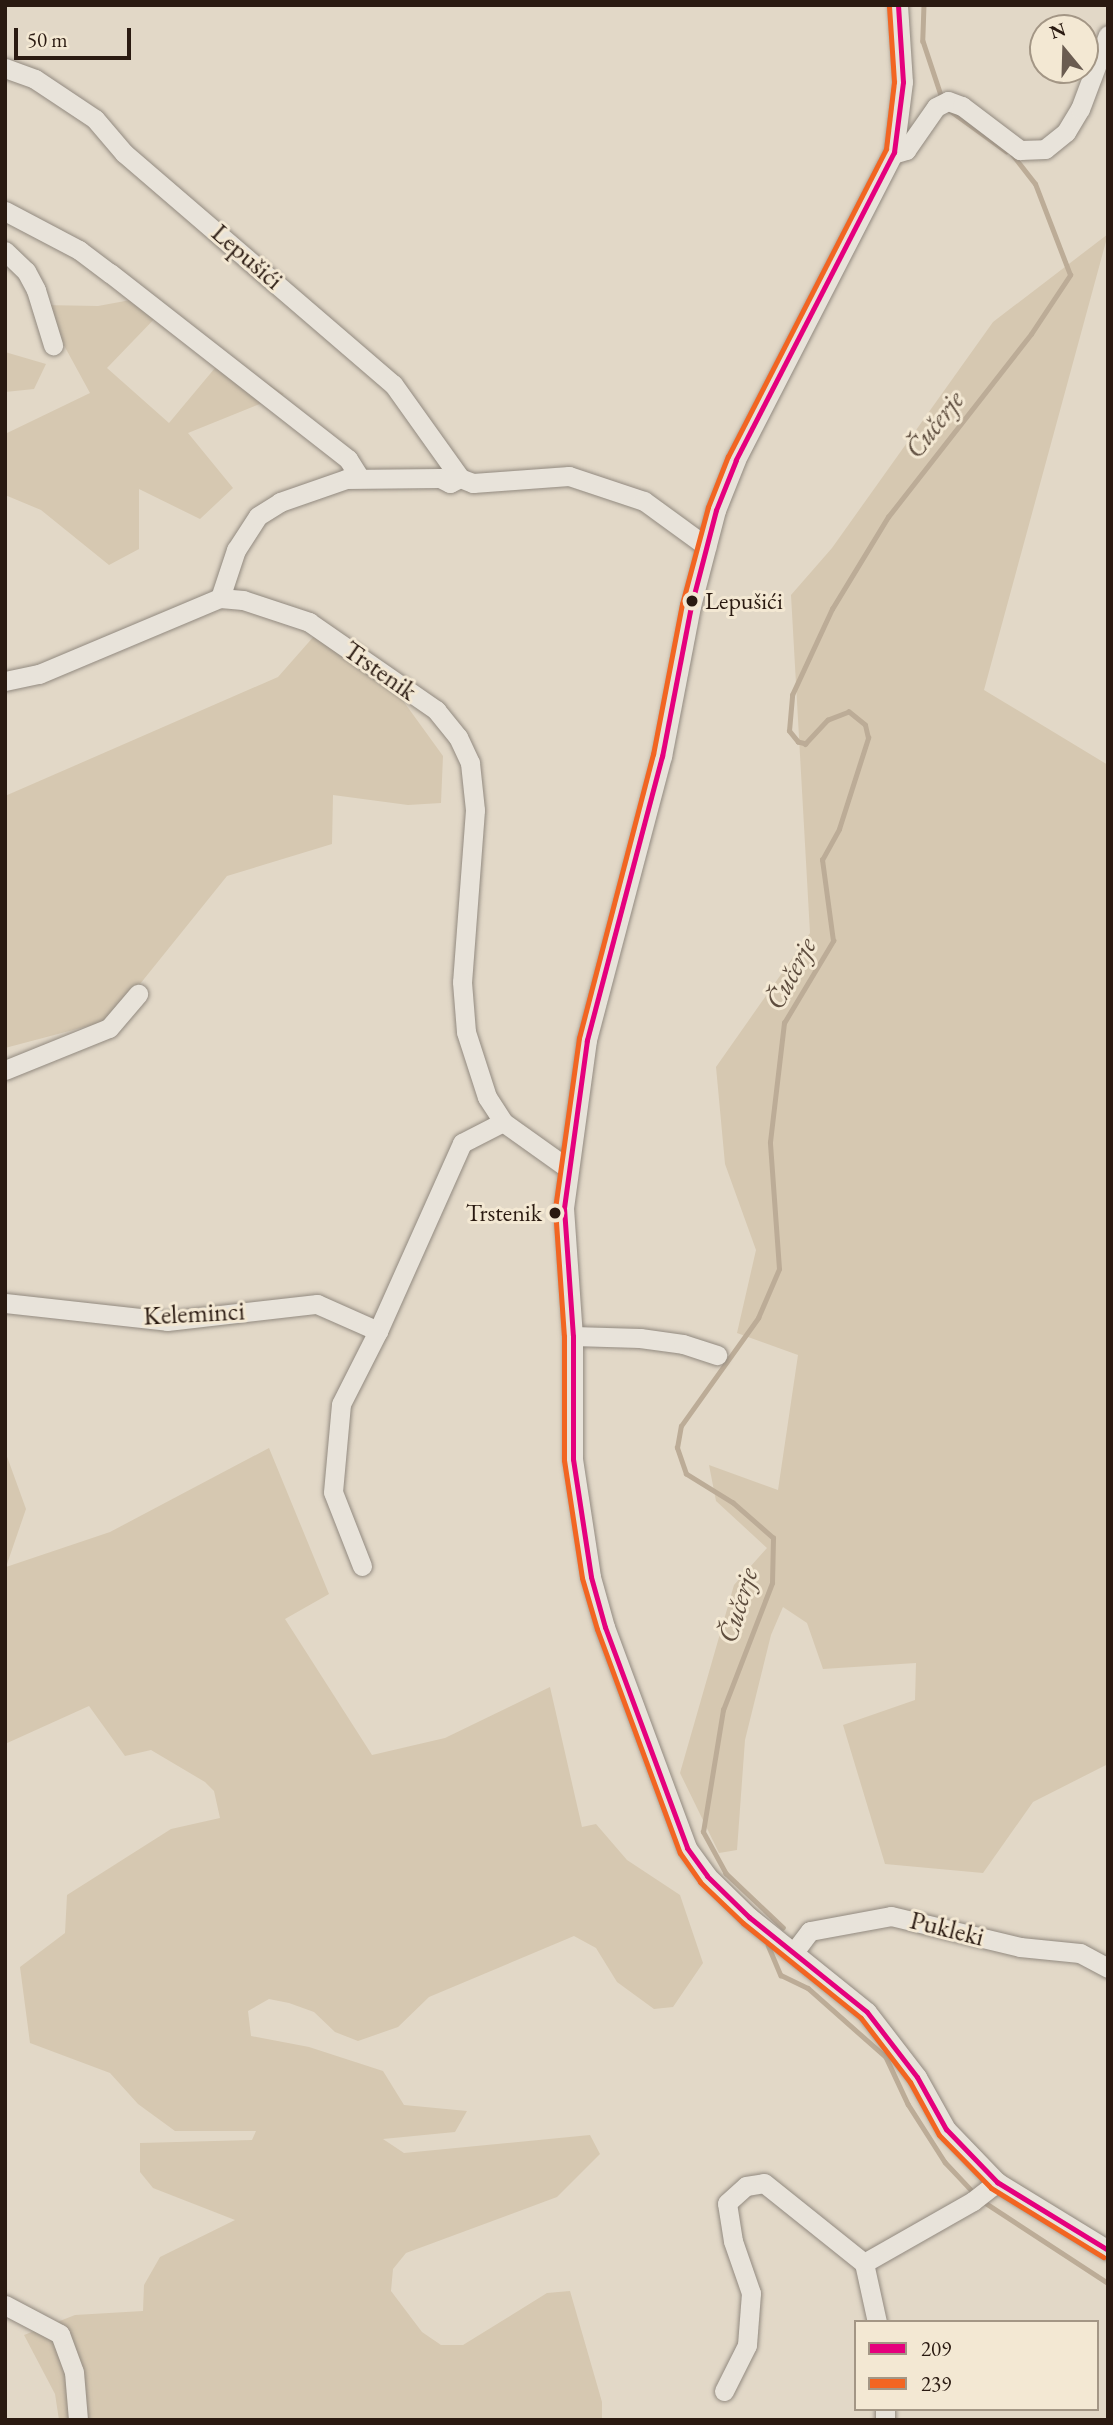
<!DOCTYPE html>
<html>
<head>
<meta charset="utf-8">
<style>
	body { margin:0 }
	#map { position:relative; width:1113px; height:2425px; overflow:hidden; background:#e2d8c7; font-family:"EB Garamond",serif }
	div>[style] { position:absolute }
	.green>* { inset:0; background:#d6c8b1 }
	.stream>* { height:4.5px; margin:-2.25px; padding:0 2.25px; transform-origin:2.25px; border-radius:2.25px; background:#bcac97 }
	.roads { filter:drop-shadow(0 0 2px #928a80) drop-shadow(0 0 2px #928a80) }
	.minor>* { height:19px; margin:-9.5px; padding:0 9.5px; transform-origin:9.5px; border-radius:9.5px; background:#e8e3da }
	.bus-1>* { height:5px; margin:-2.5px; padding:0 2.5px; transform-origin:2.5px; border-radius:2.5px; background:#e5007d }
	.bus-2>* { height:5px; margin:-2.5px; padding:0 2.5px; transform-origin:2.5px; border-radius:2.5px; background:#f26522 }
	.dots>* { width:19px; height:19px; translate:-50% -50%; box-sizing:border-box; border:4px solid #f3e8d3; border-radius:50% }
	span { translate:-50% -50%; white-space:nowrap; text-align:center; line-height:1.15; -webkit-text-stroke:6px #f3e8d3; paint-order:stroke }
	.bus-label { font-size:24px; color:#2a1a11 }
	.left { translate:0 -50%; text-align:left }
	.right { translate:-100% -50%; text-align:right }
	.street-label { font-size:26px; color:#2a1a11 }
	.water-label { font-size:28px; color:#5e4d3e; font-style:italic }
	.frame { position:absolute; inset:0; border:7px solid #2a1a11; pointer-events:none }
	.legend { position:absolute; left:854px; top:2320px; width:245px; height:91px; box-sizing:border-box; background:#f3e8d3; border:2px solid #a39685; margin:0; padding:9px 12px; list-style:none; font-size:21px; color:#2a1a11 }
	.legend li { display:flex; align-items:center; gap:14px; height:35px }
	.legend b { width:35px; border:2px solid #a39685 }
	.north { position:absolute; left:1029px; top:14px; width:70px; height:70px; box-sizing:border-box; background:#f3e8d3; border:2px solid #a39685; border-radius:50%; rotate:341deg; font-size:19px; font-weight:700; line-height:28px; text-align:center; color:#2a1a11 }
	.north::after { content:''; display:block; margin:auto; width:24px; height:32px; background:#6a5c51; clip-path:polygon(50% 0,100% 100%,50% 72%,0 100%) }
	.scale { position:absolute; left:14px; top:28px; width:117px; height:32px; box-sizing:border-box; border:4px solid #2a1a11; border-top:0; padding-left:9px; font-size:21px; line-height:24px; white-space:nowrap; color:#2a1a11; -webkit-text-stroke:5px #f3e8d3; paint-order:stroke }
</style>
</head>
<body>
<div id="map">
	<div class="green">
		<i style="clip-path:polygon(1108px 234px,984px 690px,1108px 765px,1108px 1764px,1033px 1802px,983px 1873px,885px 1864px,843px 1725px,915px 1700px,916px 1663px,823px 1669px,807px 1623px,783px 1607px,771px 1635px,745px 1740px,737px 1850px,719px 1853px,680px 1773px,734px 1585px,767px 1548px,716px 1501px,709px 1465px,778px 1490px,798px 1355px,737px 1333px,756px 1250px,725px 1164px,716px 1067px,810px 933px,791px 595px,832px 548px,993px 322px)"></i>
		<i style="clip-path:polygon(136px 299px,159px 314px,107px 368px,169px 423px,225px 356px,284px 394px,188px 433px,233px 488px,200px 519px,139px 489px,139px 549px,109px 565px,41px 510px,5px 495px,5px 434px,90px 393px,42px 305px,98px 306px)"></i>
		<i style="clip-path:polygon(5px 352px,46px 364px,34px 389px,5px 392px)"></i>
		<i style="clip-path:polygon(315px 635px,396px 691px,443px 756px,441px 803px,408px 805px,333px 795px,332px 844px,227px 876px,111px 1020px,5px 1048px,5px 796px,278px 677px)"></i>
		<i style="clip-path:polygon(269px 1448px,329px 1594px,285px 1619px,372px 1755px,445px 1738px,550px 1687px,582px 1827px,596px 1824px,627px 1860px,680px 1895px,703px 1963px,673px 2007px,654px 2009px,617px 1982px,596px 1948px,574px 1936px,429px 1997px,398px 2027px,358px 2041px,335px 2032px,314px 2012px,289px 2003px,269px 1999px,248px 2011px,251px 2036px,309px 2047px,383px 2071px,404px 2105px,467px 2111px,455px 2132px,383px 2139px,404px 2153px,590px 2135px,600px 2154px,557px 2197px,406px 2253px,393px 2269px,391px 2291px,422px 2332px,441px 2345px,463px 2345px,547px 2293px,570px 2291px,602px 2402px,602px 2420px,59px 2420px,55px 2394px,24px 2335px,75px 2315px,143px 2311px,144px 2285px,160px 2257px,235px 2220px,153px 2188px,140px 2172px,140px 2143px,252px 2140px,256px 2131px,175px 2131px,138px 2104px,110px 2073px,30px 2043px,20px 1967px,65px 1933px,67px 1895px,171px 1829px,220px 1818px,214px 1791px,205px 1782px,151px 1750px,125px 1756px,89px 1706px,5px 1744px,5px 1451px,26px 1509px,6px 1567px,110px 1532px)"></i>
	</div>
	<div class="stream">
		<i style="left:924px;top:5px;width:36px;rotate:92deg"></i>
		<i style="left:923px;top:41px;width:60px;rotate:71.6deg"></i>
		<i style="left:948px;top:109px;width:72px;rotate:35.9deg"></i>
		<i style="left:783px;top:1928px;width:79px;rotate:-136.5deg"></i>
		<i style="left:726px;top:1874px;width:48px;rotate:-118.7deg"></i>
		<i style="left:703px;top:1832px;width:124px;rotate:-80.7deg"></i>
		<i style="left:723px;top:1710px;width:136px;rotate:-68.9deg"></i>
		<i style="left:772px;top:1583px;width:45px;rotate:-88.7deg"></i>
		<i style="left:773px;top:1538px;width:53px;rotate:-138.8deg"></i>
		<i style="left:733px;top:1503px;width:55px;rotate:-148.3deg"></i>
		<i style="left:686px;top:1474px;width:28px;rotate:-109deg"></i>
		<i style="left:677px;top:1448px;width:22px;rotate:-80deg"></i>
		<i style="left:681px;top:1426px;width:133px;rotate:-54.5deg"></i>
		<i style="left:758px;top:1318px;width:53px;rotate:-66.8deg"></i>
		<i style="left:779px;top:1269px;width:127px;rotate:-94.1deg"></i>
		<i style="left:770px;top:1142px;width:120px;rotate:-83.3deg"></i>
		<i style="left:784px;top:1023px;width:96px;rotate:-59.1deg"></i>
		<i style="left:833px;top:941px;width:82px;rotate:-97.7deg"></i>
		<i style="left:822px;top:860px;width:35px;rotate:-61deg"></i>
		<i style="left:839px;top:829px;width:96px;rotate:-72.3deg"></i>
		<i style="left:868px;top:738px;width:13px;rotate:-103deg"></i>
		<i style="left:865px;top:725px;width:21px;rotate:-141deg"></i>
		<i style="left:849px;top:712px;width:22px;rotate:159deg"></i>
		<i style="left:828px;top:720px;width:33px;rotate:133deg"></i>
		<i style="left:806px;top:744px;width:8px;rotate:-166deg"></i>
		<i style="left:798px;top:742px;width:14px;rotate:-129deg"></i>
		<i style="left:789px;top:731px;width:36px;rotate:-85deg"></i>
		<i style="left:792px;top:695px;width:95px;rotate:-65.1deg"></i>
		<i style="left:832px;top:609px;width:108px;rotate:-58.7deg"></i>
		<i style="left:888px;top:517px;width:232px;rotate:-52deg"></i>
		<i style="left:1031px;top:334px;width:71px;rotate:-56.5deg"></i>
		<i style="left:1070px;top:275px;width:97px;rotate:-111deg"></i>
		<i style="left:1035px;top:184px;width:36px;rotate:-128deg"></i>
		<i style="left:768px;top:1945px;width:33px;rotate:67deg"></i>
		<i style="left:781px;top:1975px;width:30px;rotate:26deg"></i>
		<i style="left:808px;top:1988px;width:104px;rotate:41.5deg"></i>
		<i style="left:886px;top:2057px;width:52px;rotate:64.9deg"></i>
		<i style="left:908px;top:2104px;width:69px;rotate:57.5deg"></i>
		<i style="left:945px;top:2162px;width:44px;rotate:46.8deg"></i>
		<i style="left:981px;top:2200px;width:152px;rotate:33.2deg"></i>
		<i style="left:1107px;top:2420px;width:1px;rotate:-45deg"></i>
	</div>
	<div class="roads">
		<div class="minor">
			<i style="left:898px;top:5px;width:77px;rotate:86.3deg"></i>
			<i style="left:903px;top:82px;width:71px;rotate:97.3deg"></i>
			<i style="left:894px;top:152px;width:346px;rotate:117.2deg"></i>
			<i style="left:736px;top:460px;width:54px;rotate:111.8deg"></i>
			<i style="left:716px;top:510px;width:99px;rotate:104.6deg"></i>
			<i style="left:691px;top:606px;width:153px;rotate:100.9deg"></i>
			<i style="left:662px;top:756px;width:294px;rotate:104.8deg"></i>
			<i style="left:587px;top:1040px;width:170px;rotate:97.8deg"></i>
			<i style="left:564px;top:1208px;width:128px;rotate:86deg"></i>
			<i style="left:573px;top:1336px;width:123px;rotate:90deg"></i>
			<i style="left:573px;top:1459px;width:119px;rotate:81.3deg"></i>
			<i style="left:591px;top:1577px;width:52px;rotate:74.4deg"></i>
			<i style="left:605px;top:1627px;width:236px;rotate:69.6deg"></i>
			<i style="left:687px;top:1848px;width:34px;rotate:54deg"></i>
			<i style="left:707px;top:1876px;width:59px;rotate:44.3deg"></i>
			<i style="left:749px;top:1917px;width:151px;rotate:38.8deg"></i>
			<i style="left:867px;top:2012px;width:82px;rotate:52.4deg"></i>
			<i style="left:917px;top:2077px;width:60px;rotate:60.9deg"></i>
			<i style="left:946px;top:2129px;width:74px;rotate:46.1deg"></i>
			<i style="left:997px;top:2182px;width:130px;rotate:31.5deg"></i>
			<i style="left:5px;top:68px;width:32px;rotate:20deg"></i>
			<i style="left:35px;top:79px;width:72px;rotate:33.7deg"></i>
			<i style="left:95px;top:119px;width:45px;rotate:49.5deg"></i>
			<i style="left:124px;top:153px;width:355px;rotate:40.7deg"></i>
			<i style="left:393px;top:384px;width:115px;rotate:54.5deg"></i>
			<i style="left:460px;top:478px;width:14px;rotate:21deg"></i>
			<i style="left:473px;top:483px;width:96px;rotate:-4.2deg"></i>
			<i style="left:569px;top:476px;width:79px;rotate:18.4deg"></i>
			<i style="left:644px;top:501px;width:77px;rotate:36deg"></i>
			<i style="left:893px;top:154px;width:14px;rotate:-17deg"></i>
			<i style="left:906px;top:150px;width:52px;rotate:-55.1deg"></i>
			<i style="left:936px;top:107px;width:13px;rotate:-27deg"></i>
			<i style="left:948px;top:101px;width:15px;rotate:20deg"></i>
			<i style="left:962px;top:106px;width:73px;rotate:37.2deg"></i>
			<i style="left:1020px;top:150px;width:25px;rotate:-2deg"></i>
			<i style="left:1045px;top:149px;width:27px;rotate:-39deg"></i>
			<i style="left:1066px;top:132px;width:27px;rotate:-59deg"></i>
			<i style="left:1080px;top:109px;width:79px;rotate:-69.3deg"></i>
			<i style="left:5px;top:211px;width:84px;rotate:27.8deg"></i>
			<i style="left:79px;top:250px;width:39px;rotate:37deg"></i>
			<i style="left:110px;top:273px;width:302px;rotate:38deg"></i>
			<i style="left:348px;top:459px;width:22px;rotate:58deg"></i>
			<i style="left:5px;top:251px;width:29px;rotate:44deg"></i>
			<i style="left:26px;top:271px;width:21px;rotate:62deg"></i>
			<i style="left:36px;top:290px;width:58px;rotate:72.8deg"></i>
			<i style="left:220px;top:598px;width:51px;rotate:-71.6deg"></i>
			<i style="left:236px;top:550px;width:40px;rotate:-57.1deg"></i>
			<i style="left:258px;top:516px;width:26px;rotate:-32deg"></i>
			<i style="left:280px;top:502px;width:70px;rotate:-19.2deg"></i>
			<i style="left:346px;top:479px;width:94px;rotate:-0.6deg"></i>
			<i style="left:440px;top:478px;width:11px;rotate:27deg"></i>
			<i style="left:450px;top:483px;width:11px;rotate:-27deg"></i>
			<i style="left:5px;top:681px;width:35px;rotate:-12deg"></i>
			<i style="left:39px;top:674px;width:196px;rotate:-22.8deg"></i>
			<i style="left:220px;top:598px;width:23px;rotate:5deg"></i>
			<i style="left:243px;top:600px;width:70px;rotate:18.4deg"></i>
			<i style="left:309px;top:622px;width:155px;rotate:34.7deg"></i>
			<i style="left:436px;top:710px;width:35px;rotate:51deg"></i>
			<i style="left:458px;top:737px;width:29px;rotate:65deg"></i>
			<i style="left:470px;top:763px;width:47px;rotate:83.9deg"></i>
			<i style="left:475px;top:810px;width:172px;rotate:94.3deg"></i>
			<i style="left:462px;top:982px;width:50px;rotate:85.4deg"></i>
			<i style="left:466px;top:1032px;width:68px;rotate:72.1deg"></i>
			<i style="left:487px;top:1097px;width:30px;rotate:57deg"></i>
			<i style="left:503px;top:1122px;width:77px;rotate:35.5deg"></i>
			<i style="left:5px;top:1070px;width:112px;rotate:-22deg"></i>
			<i style="left:109px;top:1028px;width:45px;rotate:-49.5deg"></i>
			<i style="left:5px;top:1303px;width:163px;rotate:6.3deg"></i>
			<i style="left:167px;top:1321px;width:151px;rotate:-6.5deg"></i>
			<i style="left:317px;top:1304px;width:67px;rotate:23.9deg"></i>
			<i style="left:378px;top:1331px;width:206px;rotate:-65.9deg"></i>
			<i style="left:462px;top:1143px;width:46px;rotate:-27.1deg"></i>
			<i style="left:573px;top:1336px;width:67px;rotate:1.7deg"></i>
			<i style="left:640px;top:1338px;width:43px;rotate:7.9deg"></i>
			<i style="left:683px;top:1344px;width:36px;rotate:18deg"></i>
			<i style="left:362px;top:1566px;width:79px;rotate:-111.4deg"></i>
			<i style="left:333px;top:1492px;width:88px;rotate:-84.8deg"></i>
			<i style="left:341px;top:1404px;width:82px;rotate:-63.1deg"></i>
			<i style="left:794px;top:1952px;width:26px;rotate:-53deg"></i>
			<i style="left:810px;top:1931px;width:82px;rotate:-10.5deg"></i>
			<i style="left:891px;top:1916px;width:133px;rotate:13.5deg"></i>
			<i style="left:1020px;top:1947px;width:60px;rotate:5.7deg"></i>
			<i style="left:1080px;top:1953px;width:32px;rotate:28deg"></i>
			<i style="left:864px;top:2263px;width:60px;rotate:77.6deg"></i>
			<i style="left:5px;top:2305px;width:62px;rotate:27.8deg"></i>
			<i style="left:60px;top:2334px;width:40px;rotate:69.8deg"></i>
			<i style="left:74px;top:2372px;width:48px;rotate:85.2deg"></i>
			<i style="left:724px;top:2391px;width:51px;rotate:-63.4deg"></i>
			<i style="left:747px;top:2345px;width:52px;rotate:-85.6deg"></i>
			<i style="left:751px;top:2293px;width:55px;rotate:-109.1deg"></i>
			<i style="left:733px;top:2241px;width:38px;rotate:-99deg"></i>
			<i style="left:727px;top:2203px;width:25px;rotate:-42deg"></i>
			<i style="left:746px;top:2186px;width:18px;rotate:-9deg"></i>
			<i style="left:764px;top:2183px;width:128px;rotate:38.7deg"></i>
			<i style="left:864px;top:2263px;width:125px;rotate:-29.6deg"></i>
			<i style="left:973px;top:2201px;width:31px;rotate:-38deg"></i>
			<i style="left:885px;top:2409px;width:11px;rotate:90deg"></i>
		</div>
	</div>
	<div class="bus-1">
		<i style="left:898px;top:5px;width:77px;rotate:86.3deg"></i>
		<i style="left:903px;top:82px;width:71px;rotate:97.3deg"></i>
		<i style="left:894px;top:152px;width:346px;rotate:117.2deg"></i>
		<i style="left:736px;top:460px;width:54px;rotate:111.8deg"></i>
		<i style="left:716px;top:510px;width:99px;rotate:104.6deg"></i>
		<i style="left:691px;top:606px;width:153px;rotate:100.9deg"></i>
		<i style="left:662px;top:756px;width:294px;rotate:104.8deg"></i>
		<i style="left:587px;top:1040px;width:170px;rotate:97.8deg"></i>
		<i style="left:564px;top:1208px;width:128px;rotate:86deg"></i>
		<i style="left:573px;top:1336px;width:123px;rotate:90deg"></i>
		<i style="left:573px;top:1459px;width:119px;rotate:81.3deg"></i>
		<i style="left:591px;top:1577px;width:52px;rotate:74.4deg"></i>
		<i style="left:605px;top:1627px;width:236px;rotate:69.6deg"></i>
		<i style="left:687px;top:1848px;width:34px;rotate:54deg"></i>
		<i style="left:707px;top:1876px;width:59px;rotate:44.3deg"></i>
		<i style="left:749px;top:1917px;width:151px;rotate:38.8deg"></i>
		<i style="left:867px;top:2012px;width:82px;rotate:52.4deg"></i>
		<i style="left:917px;top:2077px;width:60px;rotate:60.9deg"></i>
		<i style="left:946px;top:2129px;width:74px;rotate:46.1deg"></i>
		<i style="left:997px;top:2182px;width:130px;rotate:31.5deg"></i>
	</div>
	<div class="bus-2">
		<i style="left:889px;top:6px;width:76px;rotate:86.2deg"></i>
		<i style="left:894px;top:82px;width:67px;rotate:96.8deg"></i>
		<i style="left:886px;top:149px;width:345px;rotate:117.2deg"></i>
		<i style="left:728px;top:456px;width:55px;rotate:111.4deg"></i>
		<i style="left:708px;top:507px;width:100px;rotate:105deg"></i>
		<i style="left:682px;top:604px;width:153px;rotate:100.9deg"></i>
		<i style="left:653px;top:754px;width:293px;rotate:104.6deg"></i>
		<i style="left:579px;top:1038px;width:172px;rotate:98deg"></i>
		<i style="left:555px;top:1208px;width:128px;rotate:86deg"></i>
		<i style="left:564px;top:1336px;width:124px;rotate:90deg"></i>
		<i style="left:564px;top:1460px;width:119px;rotate:81.3deg"></i>
		<i style="left:582px;top:1578px;width:53px;rotate:73.6deg"></i>
		<i style="left:597px;top:1629px;width:239px;rotate:69.7deg"></i>
		<i style="left:680px;top:1853px;width:35px;rotate:55deg"></i>
		<i style="left:700px;top:1882px;width:59px;rotate:43.6deg"></i>
		<i style="left:743px;top:1923px;width:151px;rotate:38.8deg"></i>
		<i style="left:861px;top:2018px;width:81px;rotate:52.6deg"></i>
		<i style="left:910px;top:2082px;width:60px;rotate:61.3deg"></i>
		<i style="left:939px;top:2135px;width:74px;rotate:45.5deg"></i>
		<i style="left:991px;top:2188px;width:132px;rotate:31.6deg"></i>
	</div>
	<div class="dots">
		<i style="left:692px;top:601px;background:#2a1a11"></i>
		<i style="left:555px;top:1213px;background:#2a1a11"></i>
	</div>
	<div class="bus-label">
		<span class="left" style="left:705px;top:601px">Lepušići</span>
		<span class="right" style="left:542px;top:1213px">Trstenik</span>
	</div>
	<div class="street-label">
		<span style="left:247px;top:257px;rotate:41deg">Lepušići</span>
		<span style="left:380px;top:671px;rotate:35deg">Trstenik</span>
		<span style="left:194px;top:1314px;rotate:-3deg">Keleminci</span>
		<span style="left:947px;top:1929px;rotate:14deg">Pukleki</span>
	</div>
	<div class="water-label">
		<span style="left:934px;top:424px;rotate:-52deg">Čučerje</span>
		<span style="left:790px;top:973px;rotate:-62deg">Čučerje</span>
		<span style="left:737px;top:1605px;rotate:-73deg">Čučerje</span>
	</div>
	<div class="frame"></div>
	<ul class="legend">
	<li><b style="height:9px;background:#e5007d"></b>209</li>
	<li><b style="height:9px;background:#f26522"></b>239</li>
	</ul>
	<div class="north">N</div>
	<div class="scale">50 m</div>
</div>
</body>
</html>
